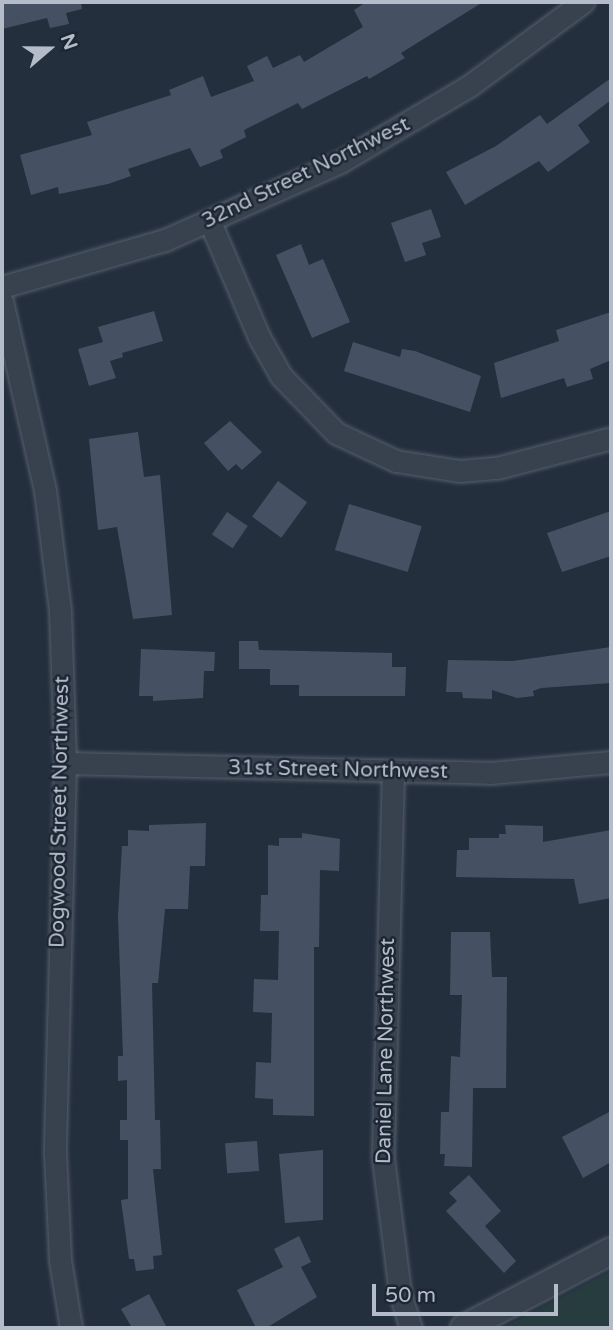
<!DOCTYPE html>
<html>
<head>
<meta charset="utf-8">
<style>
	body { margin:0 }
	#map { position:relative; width:613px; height:1330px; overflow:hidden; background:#242f3e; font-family:"Varela Round",sans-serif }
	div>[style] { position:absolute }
	.green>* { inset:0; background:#263c3f }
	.building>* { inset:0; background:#455162; transform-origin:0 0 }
	.roads { filter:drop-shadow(0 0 2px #565f6c) drop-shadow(0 0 2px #565f6c) }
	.minor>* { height:21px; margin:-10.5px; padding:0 10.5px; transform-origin:10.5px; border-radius:10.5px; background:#38414e }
	.tertiary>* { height:26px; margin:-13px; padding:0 13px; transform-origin:13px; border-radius:13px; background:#38414e }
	span { translate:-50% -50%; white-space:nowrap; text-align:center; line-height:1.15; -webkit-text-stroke:5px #1d2633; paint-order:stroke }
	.street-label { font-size:21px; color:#b4bcc9 }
	.frame { position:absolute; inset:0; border:4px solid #b4bcc9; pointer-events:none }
	.north { position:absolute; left:14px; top:14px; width:70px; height:70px; -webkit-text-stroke:5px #1d2633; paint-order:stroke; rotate:70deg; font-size:19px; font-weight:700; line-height:28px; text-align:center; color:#b4bcc9 }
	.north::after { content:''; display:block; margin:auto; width:24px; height:32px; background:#b4bcc9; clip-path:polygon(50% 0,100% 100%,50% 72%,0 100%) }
	.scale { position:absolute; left:372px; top:1284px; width:186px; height:32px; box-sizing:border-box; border:4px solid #b4bcc9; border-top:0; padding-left:9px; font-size:21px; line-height:24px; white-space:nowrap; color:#b4bcc9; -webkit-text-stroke:5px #1d2633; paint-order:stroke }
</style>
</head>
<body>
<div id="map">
	<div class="green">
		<i style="clip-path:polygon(611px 1271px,611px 1328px,503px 1328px)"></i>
	</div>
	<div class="building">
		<i style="clip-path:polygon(2px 2px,81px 2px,82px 9px,66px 13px,69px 24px,50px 28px,47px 18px,2px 29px)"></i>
		<i style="clip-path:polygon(366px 2px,483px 2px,401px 53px,405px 58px,369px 79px,367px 76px,302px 109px,298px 103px,244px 130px,246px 137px,220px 150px,223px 158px,200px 167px,190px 148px,128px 169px,131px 176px,108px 184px,59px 194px,58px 187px,31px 195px,20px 155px,92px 135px,87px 122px,171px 95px,169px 90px,203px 76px,211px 97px,254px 81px,247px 66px,267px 56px,273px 68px,300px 55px,304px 62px,363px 27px,354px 10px)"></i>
		<i style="clip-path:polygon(611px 78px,611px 100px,578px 125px,590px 142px,548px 172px,539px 161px,465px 205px,446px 172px,496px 146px,540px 115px,547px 124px)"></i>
		<i style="clip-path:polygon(431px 209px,441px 237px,422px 243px,426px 255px,405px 262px,391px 223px)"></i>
		<i style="clip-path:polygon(301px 244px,309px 265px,323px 259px,350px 322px,312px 338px,276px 255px)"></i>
		<i style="clip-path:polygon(154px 311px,163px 341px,122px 353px,123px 357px,110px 361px,116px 378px,89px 386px,78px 349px,103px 342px,98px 327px)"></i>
		<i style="clip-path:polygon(611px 312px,611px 360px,590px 369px,593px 379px,567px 387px,564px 378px,501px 398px,494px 363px,559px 341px,556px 330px)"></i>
		<i style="clip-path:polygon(353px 342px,400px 357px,402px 349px,415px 351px,481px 376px,470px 412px,344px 371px)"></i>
		<i style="clip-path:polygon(230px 421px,262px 452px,242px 470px,236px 464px,228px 471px,204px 443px)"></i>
		<i style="clip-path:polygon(138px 432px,144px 477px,160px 475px,172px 615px,133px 619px,117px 527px,98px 530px,89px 439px)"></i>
		<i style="left:278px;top:481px;width:36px;height:44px;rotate:36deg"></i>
		<i style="left:349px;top:504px;width:76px;height:48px;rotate:17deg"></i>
		<i style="clip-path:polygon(611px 511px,611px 556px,562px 572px,547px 533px)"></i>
		<i style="left:227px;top:512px;width:25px;height:27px;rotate:34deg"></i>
		<i style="clip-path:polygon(239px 641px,258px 641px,259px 650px,392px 653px,392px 667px,406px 667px,405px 696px,299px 696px,299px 685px,270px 685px,270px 669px,239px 669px)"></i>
		<i style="clip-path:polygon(611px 647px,611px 683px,541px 688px,533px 691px,534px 696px,517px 698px,492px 690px,492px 699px,463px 698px,462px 692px,446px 692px,448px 660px,513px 661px)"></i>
		<i style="clip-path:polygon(141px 649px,215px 652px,214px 671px,204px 671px,203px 698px,153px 701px,153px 696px,139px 696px)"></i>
		<i style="clip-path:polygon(206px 823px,205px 866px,190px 866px,188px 909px,165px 909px,158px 983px,152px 983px,155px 1120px,160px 1120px,161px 1169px,153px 1169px,162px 1255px,153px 1256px,154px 1269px,136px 1271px,134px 1259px,129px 1259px,121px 1200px,128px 1199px,128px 1140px,120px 1140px,120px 1120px,127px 1120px,127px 1080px,118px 1081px,118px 1056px,123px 1056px,118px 916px,122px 846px,128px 846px,128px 830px,149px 831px,149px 825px)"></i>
		<i style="clip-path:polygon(505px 825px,543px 826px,543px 842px,611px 830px,611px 898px,579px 904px,574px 879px,456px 877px,457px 850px,469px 850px,469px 838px,499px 838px,499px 834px,506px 834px)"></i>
		<i style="clip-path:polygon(302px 833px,340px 839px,339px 871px,320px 870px,319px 947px,314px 947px,314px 1116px,273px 1115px,273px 1099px,255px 1098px,256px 1062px,271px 1063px,272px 1013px,253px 1012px,254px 979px,278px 980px,279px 931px,260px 931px,261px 895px,268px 895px,268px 845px,279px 846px,279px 838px,302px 838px)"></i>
		<i style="clip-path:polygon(451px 932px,490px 932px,492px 977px,507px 977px,506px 1088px,473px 1088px,472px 1167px,444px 1166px,445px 1154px,440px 1154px,441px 1112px,449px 1112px,451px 1056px,460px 1057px,462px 995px,450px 995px)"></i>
		<i style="clip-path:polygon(611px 1111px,611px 1162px,583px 1178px,562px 1137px)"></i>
		<i style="left:257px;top:1141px;width:30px;height:32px;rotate:86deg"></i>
		<i style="clip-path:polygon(323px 1150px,323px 1220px,285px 1223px,279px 1154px)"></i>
		<i style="clip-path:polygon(469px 1175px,501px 1211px,485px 1226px,516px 1261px,504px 1273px,446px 1211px,457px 1201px,449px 1193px)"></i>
		<i style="clip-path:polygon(299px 1236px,311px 1262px,301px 1267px,317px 1297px,266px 1328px,256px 1328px,237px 1290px,283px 1267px,274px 1249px)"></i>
		<i style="clip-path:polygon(149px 1294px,167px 1328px,132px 1328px,121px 1309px)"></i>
	</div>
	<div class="roads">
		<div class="minor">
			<i style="left:210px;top:222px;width:125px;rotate:66.9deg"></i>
			<i style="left:259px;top:337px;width:45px;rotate:60.6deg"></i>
			<i style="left:281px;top:376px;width:79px;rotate:46deg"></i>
			<i style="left:336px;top:433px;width:66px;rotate:25deg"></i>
			<i style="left:396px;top:461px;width:65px;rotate:8.9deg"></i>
			<i style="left:460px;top:471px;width:37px;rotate:-5deg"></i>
			<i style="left:497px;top:468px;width:118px;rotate:-14.7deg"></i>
			<i style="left:2px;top:287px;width:170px;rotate:-16.1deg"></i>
			<i style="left:165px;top:240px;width:192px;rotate:-24deg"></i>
			<i style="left:340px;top:162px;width:150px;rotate:-30.5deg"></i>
			<i style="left:469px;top:86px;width:142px;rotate:-36.4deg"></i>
			<i style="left:2px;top:301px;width:194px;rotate:77.2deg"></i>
			<i style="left:45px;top:490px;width:121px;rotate:82.9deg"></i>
			<i style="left:60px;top:610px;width:153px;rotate:88.1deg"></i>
			<i style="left:65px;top:763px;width:390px;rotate:91.5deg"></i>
			<i style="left:55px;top:1153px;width:107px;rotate:87.3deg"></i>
			<i style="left:60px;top:1260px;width:69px;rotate:80.8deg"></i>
			<i style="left:65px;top:763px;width:425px;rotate:1.3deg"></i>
			<i style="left:490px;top:773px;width:121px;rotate:-5.2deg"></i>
			<i style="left:393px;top:771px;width:387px;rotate:91.5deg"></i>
			<i style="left:383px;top:1158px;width:136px;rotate:82.8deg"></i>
			<i style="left:400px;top:1293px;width:37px;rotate:73deg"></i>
		</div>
		<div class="tertiary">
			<i style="left:464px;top:1328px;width:166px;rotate:-27.6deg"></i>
		</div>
	</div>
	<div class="street-label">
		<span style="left:306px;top:173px;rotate:-26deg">32nd Street Northwest</span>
		<span style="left:338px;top:770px;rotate:1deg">31st Street Northwest</span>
		<span style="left:60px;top:812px;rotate:-89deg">Dogwood Street Northwest</span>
		<span style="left:386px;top:1051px;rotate:-89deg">Daniel Lane Northwest</span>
	</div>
	<div class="frame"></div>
	<div class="north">N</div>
	<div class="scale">50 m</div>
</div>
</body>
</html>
